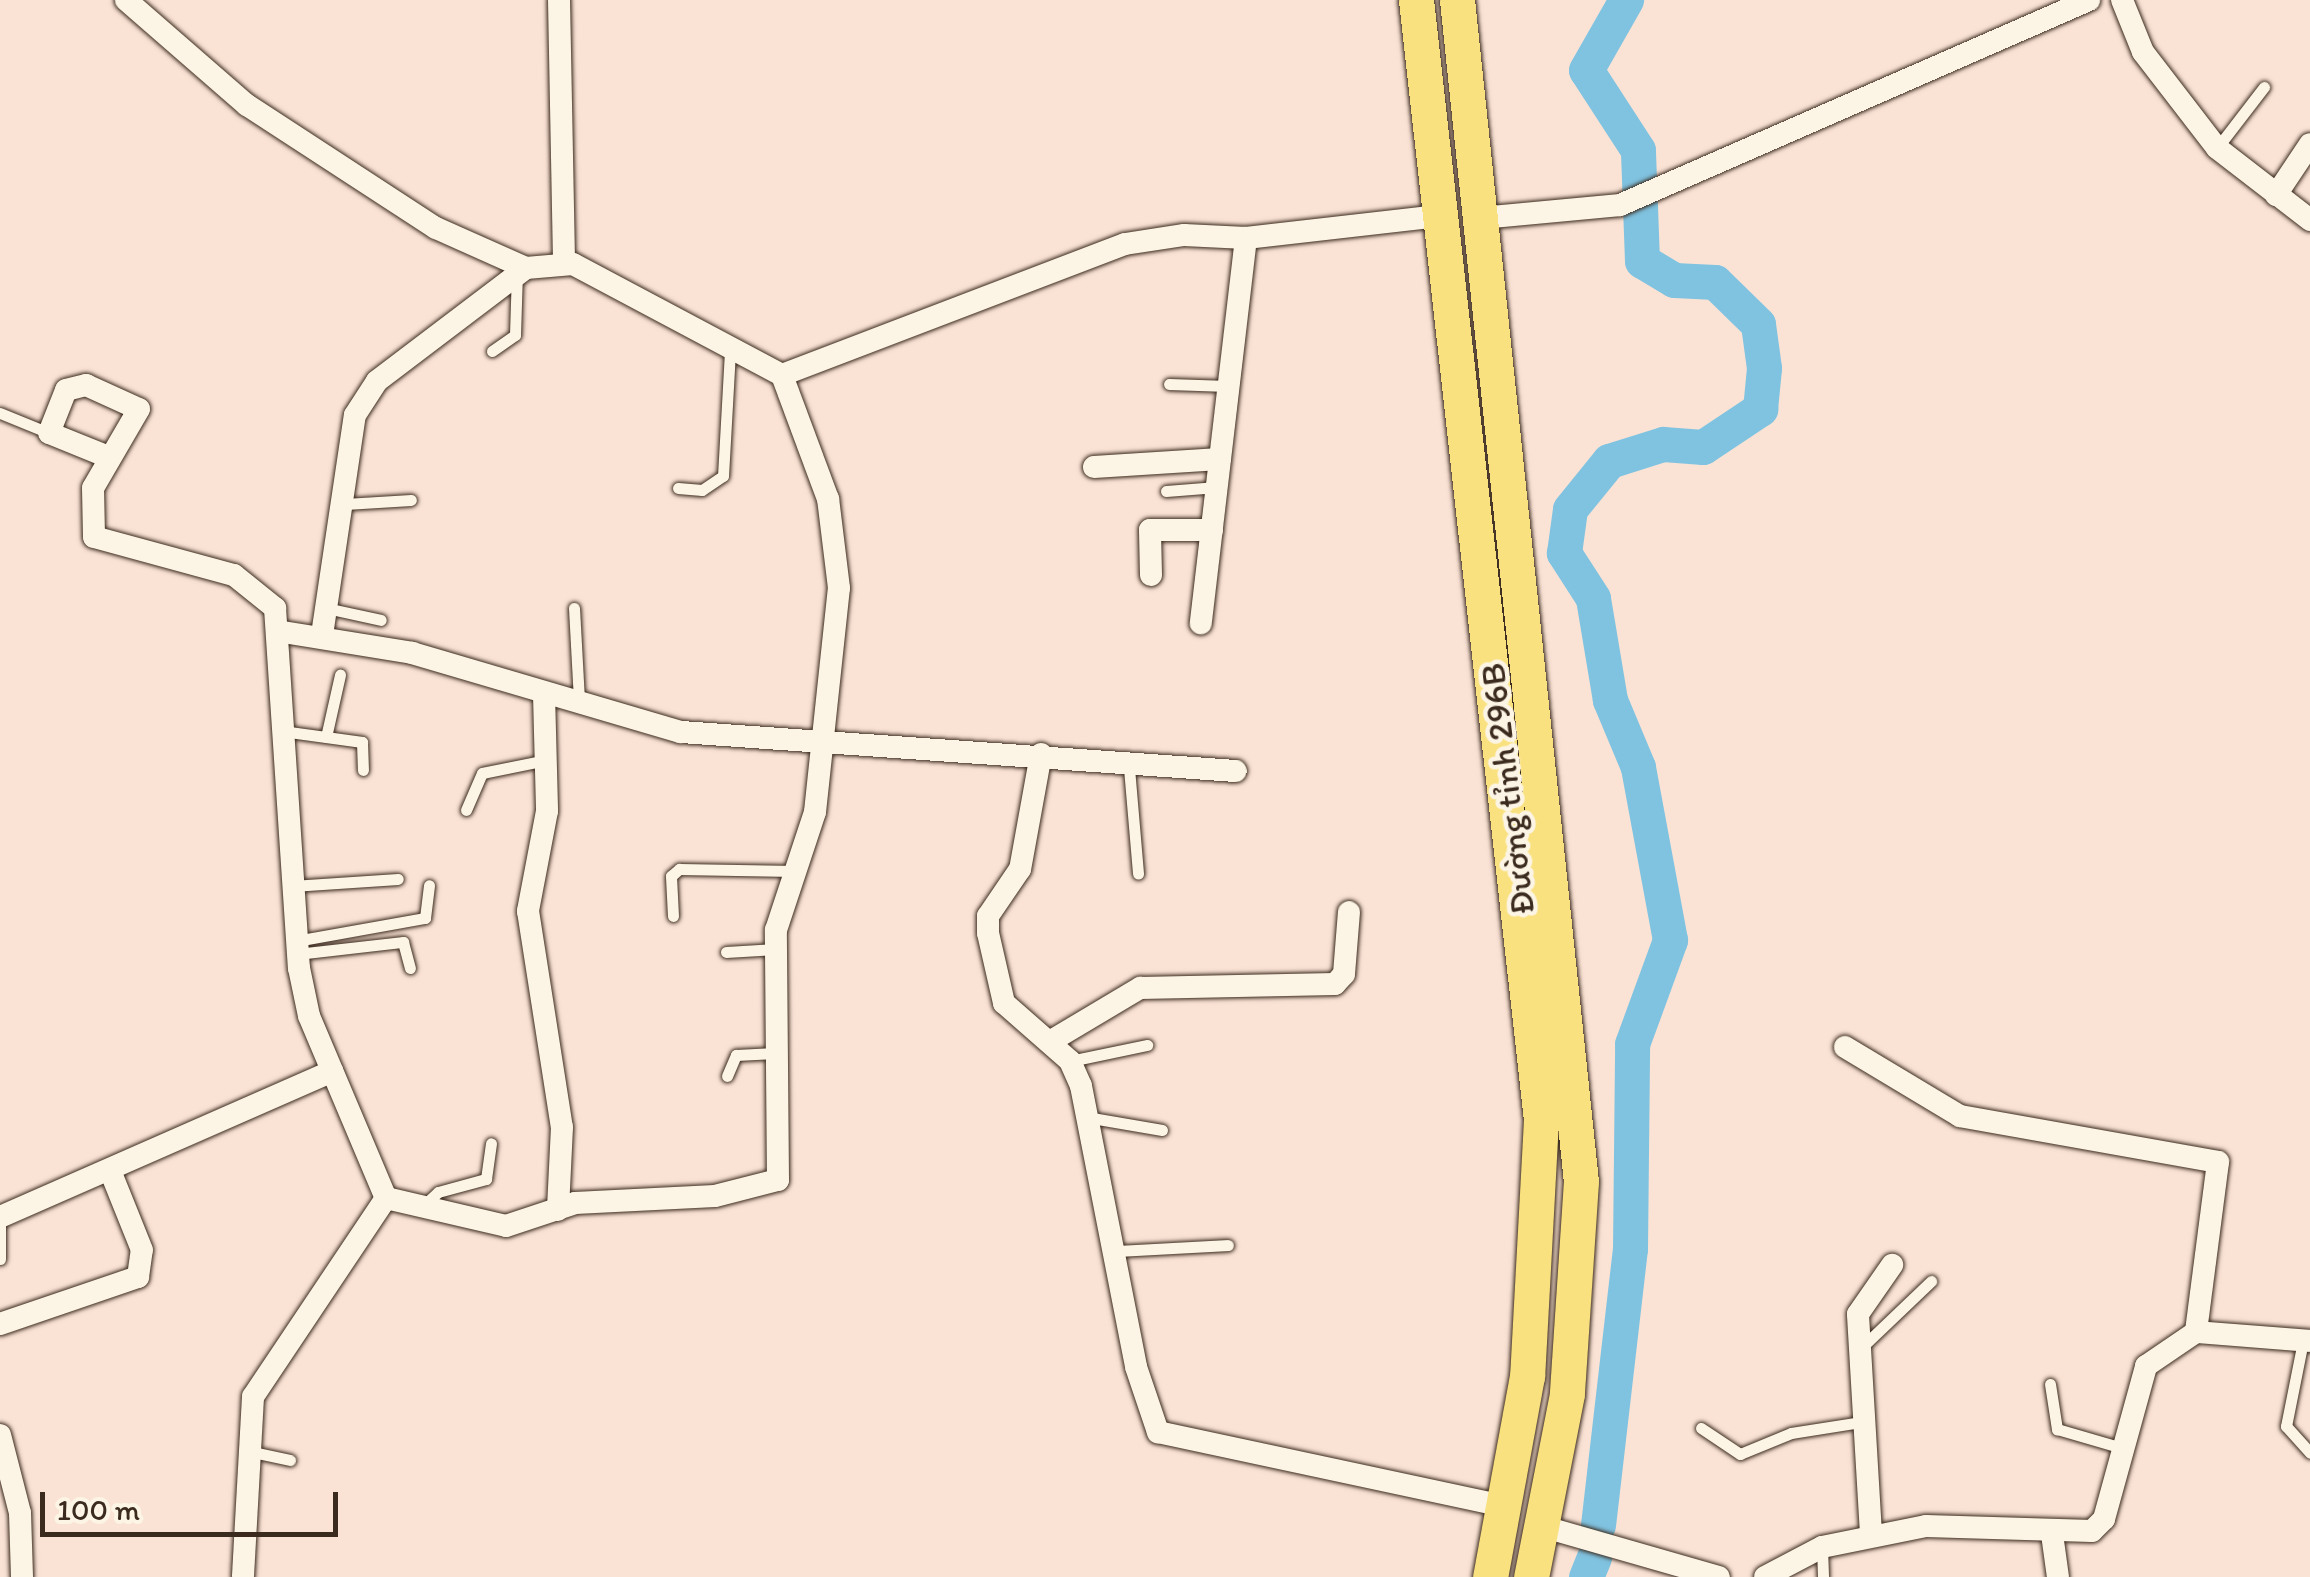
<!DOCTYPE html>
<html>
<head>
<meta charset="utf-8">
<style>
	body { margin:0 }
	#map { position:relative; width:2310px; height:1577px; overflow:hidden; background:#fae3d5; font-family:Itim,sans-serif }
	div>[style] { position:absolute }
	.river>* { height:35px; margin:-17.5px; padding:0 17.5px; transform-origin:17.5px; border-radius:17.5px; background:#80c3e1 }
	.roads { filter:drop-shadow(0 0 2px #3b2a1e) drop-shadow(0 0 2px #3b2a1e) }
	.service>* { height:11px; margin:-5.5px; padding:0 5.5px; transform-origin:5.5px; border-radius:5.5px; background:#fcf5e5 }
	.minor>* { height:22px; margin:-11px; padding:0 11px; transform-origin:11px; border-radius:11px; background:#fcf5e5 }
	.primary>* { height:35px; margin:-17.5px; padding:0 17.5px; transform-origin:17.5px; border-radius:17.5px; background:#fae180 }
	span { translate:-50% -50%; white-space:nowrap; text-align:center; line-height:1.15; -webkit-text-stroke:9px #fcf5e5; paint-order:stroke }
	.street-label { font-size:35px; color:#3b2a1e }
	.scale { position:absolute; left:40px; top:1492px; width:298px; height:45px; box-sizing:border-box; border:5px solid #3b2a1e; border-top:0; padding-left:12px; font-size:30px; line-height:35px; white-space:nowrap; color:#3b2a1e; -webkit-text-stroke:8px #fcf5e5; paint-order:stroke }
</style>
</head>
<body>
<div id="map">
	<div class="river">
		<i style="left:1598px;top:1525px;width:278px;rotate:-83.4deg"></i>
		<i style="left:1630px;top:1249px;width:205px;rotate:-89.4deg"></i>
		<i style="left:1632px;top:1044px;width:111px;rotate:-69.9deg"></i>
		<i style="left:1670px;top:940px;width:176px;rotate:-100.5deg"></i>
		<i style="left:1638px;top:767px;width:73px;rotate:-112.7deg"></i>
		<i style="left:1610px;top:700px;width:103px;rotate:-99.5deg"></i>
		<i style="left:1593px;top:598px;width:54px;rotate:-122.8deg"></i>
		<i style="left:1564px;top:553px;width:44px;rotate:-82.2deg"></i>
		<i style="left:1570px;top:509px;width:62px;rotate:-50.9deg"></i>
		<i style="left:1609px;top:461px;width:57px;rotate:-17.5deg"></i>
		<i style="left:1663px;top:444px;width:40px;rotate:4.3deg"></i>
		<i style="left:1703px;top:447px;width:69px;rotate:-33.7deg"></i>
		<i style="left:1760px;top:409px;width:41px;rotate:-84.4deg"></i>
		<i style="left:1764px;top:368px;width:44px;rotate:-97.8deg"></i>
		<i style="left:1758px;top:324px;width:60px;rotate:-135.7deg"></i>
		<i style="left:1715px;top:282px;width:41px;rotate:-177.2deg"></i>
		<i style="left:1674px;top:280px;width:37px;rotate:-149deg"></i>
		<i style="left:1642px;top:261px;width:111px;rotate:-92.1deg"></i>
		<i style="left:1638px;top:150px;width:95px;rotate:-123deg"></i>
		<i style="left:1586px;top:70px;width:81px;rotate:-60.3deg"></i>
		<i style="left:1586px;top:1577px;width:22px;rotate:-68deg"></i>
	</div>
	<div class="roads">
		<div class="service">
			<i style="left:2217px;top:148px;width:77px;rotate:-52.4deg"></i>
			<i style="left:492px;top:351px;width:28px;rotate:-35deg"></i>
			<i style="left:515px;top:335px;width:62px;rotate:-88.2deg"></i>
			<i style="left:1169px;top:384px;width:59px;rotate:1.9deg"></i>
			<i style="left:0;top:413px;width:53px;rotate:22.2deg"></i>
			<i style="left:678px;top:488px;width:24px;rotate:5deg"></i>
			<i style="left:702px;top:490px;width:25px;rotate:-34deg"></i>
			<i style="left:723px;top:476px;width:124px;rotate:-86.8deg"></i>
			<i style="left:1166px;top:491px;width:51px;rotate:-4.5deg"></i>
			<i style="left:345px;top:504px;width:66px;rotate:-3.5deg"></i>
			<i style="left:326px;top:608px;width:56px;rotate:12.3deg"></i>
			<i style="left:574px;top:608px;width:93px;rotate:86.9deg"></i>
			<i style="left:282px;top:731px;width:81px;rotate:7.8deg"></i>
			<i style="left:362px;top:742px;width:28px;rotate:88deg"></i>
			<i style="left:326px;top:737px;width:64px;rotate:-77.3deg"></i>
			<i style="left:1129px;top:768px;width:106px;rotate:85.1deg"></i>
			<i style="left:466px;top:810px;width:40px;rotate:-66.6deg"></i>
			<i style="left:482px;top:773px;width:65px;rotate:-11.5deg"></i>
			<i style="left:292px;top:886px;width:106px;rotate:-3.8deg"></i>
			<i style="left:673px;top:916px;width:40px;rotate:-92.9deg"></i>
			<i style="left:671px;top:876px;width:11px;rotate:-41deg"></i>
			<i style="left:679px;top:869px;width:116px;rotate:1deg"></i>
			<i style="left:307px;top:939px;width:120px;rotate:-10.1deg"></i>
			<i style="left:425px;top:918px;width:33px;rotate:-83deg"></i>
			<i style="left:726px;top:952px;width:50px;rotate:-3.4deg"></i>
			<i style="left:297px;top:954px;width:107px;rotate:-6.5deg"></i>
			<i style="left:403px;top:942px;width:27px;rotate:75deg"></i>
			<i style="left:1070px;top:1061px;width:79px;rotate:-11.7deg"></i>
			<i style="left:727px;top:1076px;width:23px;rotate:-67deg"></i>
			<i style="left:736px;top:1055px;width:39px;rotate:-3deg"></i>
			<i style="left:1092px;top:1118px;width:71px;rotate:9.7deg"></i>
			<i style="left:422px;top:1207px;width:22px;rotate:-43deg"></i>
			<i style="left:438px;top:1192px;width:50px;rotate:-15.2deg"></i>
			<i style="left:486px;top:1179px;width:36px;rotate:-82deg"></i>
			<i style="left:0;top:1226px;width:33px;rotate:90deg"></i>
			<i style="left:1118px;top:1251px;width:110px;rotate:-3.1deg"></i>
			<i style="left:2303px;top:1341px;width:87px;rotate:101.3deg"></i>
			<i style="left:2286px;top:1426px;width:36px;rotate:48deg"></i>
			<i style="left:1861px;top:1348px;width:97px;rotate:-43.7deg"></i>
			<i style="left:2050px;top:1384px;width:46px;rotate:81.2deg"></i>
			<i style="left:2057px;top:1429px;width:68px;rotate:16.3deg"></i>
			<i style="left:1701px;top:1428px;width:47px;rotate:33.7deg"></i>
			<i style="left:1740px;top:1454px;width:55px;rotate:-22.4deg"></i>
			<i style="left:1791px;top:1433px;width:78px;rotate:-8.9deg"></i>
			<i style="left:248px;top:1451px;width:43px;rotate:12.1deg"></i>
			<i style="left:1822px;top:1547px;width:30px;rotate:88deg"></i>
		</div>
		<div class="minor">
			<i style="left:126px;top:0;width:160px;rotate:41deg"></i>
			<i style="left:247px;top:105px;width:225px;rotate:33.1deg"></i>
			<i style="left:436px;top:228px;width:98px;rotate:24deg"></i>
			<i style="left:559px;top:0;width:264px;rotate:88.9deg"></i>
			<i style="left:2122px;top:0;width:56px;rotate:68deg"></i>
			<i style="left:2143px;top:52px;width:121px;rotate:52.4deg"></i>
			<i style="left:2217px;top:148px;width:118px;rotate:37.7deg"></i>
			<i style="left:2276px;top:195px;width:61px;rotate:-56.3deg"></i>
			<i style="left:1481px;top:218px;width:140px;rotate:-5.3deg"></i>
			<i style="left:1620px;top:205px;width:512px;rotate:-23.61deg"></i>
			<i style="left:1246px;top:238px;width:194px;rotate:-6.5deg"></i>
			<i style="left:106px;top:456px;width:61px;rotate:-158deg"></i>
			<i style="left:49px;top:433px;width:46px;rotate:-68.4deg"></i>
			<i style="left:66px;top:390px;width:21px;rotate:-14deg"></i>
			<i style="left:86px;top:385px;width:58px;rotate:24.4deg"></i>
			<i style="left:139px;top:409px;width:91px;rotate:120.2deg"></i>
			<i style="left:93px;top:488px;width:49px;rotate:88.8deg"></i>
			<i style="left:94px;top:537px;width:145px;rotate:15.2deg"></i>
			<i style="left:234px;top:575px;width:53px;rotate:38.8deg"></i>
			<i style="left:275px;top:608px;width:361px;rotate:86.2deg"></i>
			<i style="left:299px;top:968px;width:49px;rotate:78.2deg"></i>
			<i style="left:309px;top:1016px;width:198px;rotate:67.1deg"></i>
			<i style="left:386px;top:1198px;width:239px;rotate:123.8deg"></i>
			<i style="left:253px;top:1397px;width:180px;rotate:93.2deg"></i>
			<i style="left:1094px;top:467px;width:126px;rotate:-3.6deg"></i>
			<i style="left:1151px;top:575px;width:45px;rotate:-91.3deg"></i>
			<i style="left:1150px;top:530px;width:62px"></i>
			<i style="left:283px;top:632px;width:131px;rotate:9.2deg"></i>
			<i style="left:412px;top:653px;width:280px;rotate:16.4deg"></i>
			<i style="left:681px;top:732px;width:556px;rotate:4.02deg"></i>
			<i style="left:322px;top:635px;width:222px;rotate:-81.5deg"></i>
			<i style="left:355px;top:415px;width:40px;rotate:-57.1deg"></i>
			<i style="left:377px;top:381px;width:187px;rotate:-37.2deg"></i>
			<i style="left:526px;top:268px;width:47px;rotate:-4.9deg"></i>
			<i style="left:573px;top:264px;width:237px;rotate:28deg"></i>
			<i style="left:782px;top:375px;width:367px;rotate:-20.9deg"></i>
			<i style="left:1125px;top:244px;width:60px;rotate:-8.7deg"></i>
			<i style="left:1184px;top:235px;width:62px;rotate:2.8deg"></i>
			<i style="left:1246px;top:238px;width:388px;rotate:96.7deg"></i>
			<i style="left:544px;top:694px;width:117px;rotate:88.5deg"></i>
			<i style="left:547px;top:811px;width:102px;rotate:100.8deg"></i>
			<i style="left:528px;top:911px;width:219px;rotate:81.1deg"></i>
			<i style="left:562px;top:1127px;width:83px;rotate:92.8deg"></i>
			<i style="left:1041px;top:754px;width:117px;rotate:100.3deg"></i>
			<i style="left:1020px;top:869px;width:57px;rotate:124.2deg"></i>
			<i style="left:988px;top:916px;width:17px;rotate:90deg"></i>
			<i style="left:988px;top:933px;width:72px;rotate:77.1deg"></i>
			<i style="left:1004px;top:1003px;width:88px;rotate:41.3deg"></i>
			<i style="left:1070px;top:1061px;width:27px;rotate:66deg"></i>
			<i style="left:1081px;top:1086px;width:286px;rotate:78.9deg"></i>
			<i style="left:1136px;top:1367px;width:69px;rotate:71.3deg"></i>
			<i style="left:1158px;top:1432px;width:352px;rotate:12.1deg"></i>
			<i style="left:1051px;top:1041px;width:104px;rotate:-30.8deg"></i>
			<i style="left:1140px;top:988px;width:195px;rotate:-1.2deg"></i>
			<i style="left:1335px;top:984px;width:13px;rotate:-48deg"></i>
			<i style="left:1344px;top:974px;width:62px;rotate:-85.4deg"></i>
			<i style="left:1845px;top:1047px;width:134px;rotate:31deg"></i>
			<i style="left:1960px;top:1116px;width:262px;rotate:10.1deg"></i>
			<i style="left:2218px;top:1162px;width:171px;rotate:97.4deg"></i>
			<i style="left:386px;top:1198px;width:123px;rotate:13.1deg"></i>
			<i style="left:506px;top:1226px;width:73px;rotate:-18.4deg"></i>
			<i style="left:575px;top:1203px;width:140px;rotate:-2.9deg"></i>
			<i style="left:715px;top:1196px;width:65px;rotate:-14.3deg"></i>
			<i style="left:778px;top:1180px;width:250px;rotate:-90.5deg"></i>
			<i style="left:776px;top:930px;width:124px;rotate:-71.7deg"></i>
			<i style="left:815px;top:812px;width:225px;rotate:-83.9deg"></i>
			<i style="left:839px;top:588px;width:90px;rotate:-97deg"></i>
			<i style="left:828px;top:499px;width:132px;rotate:-110.4deg"></i>
			<i style="left:0;top:1217px;width:363px;rotate:-23.7deg"></i>
			<i style="left:0;top:1324px;width:146px;rotate:-18.8deg"></i>
			<i style="left:138px;top:1277px;width:27px;rotate:-82deg"></i>
			<i style="left:142px;top:1250px;width:83px;rotate:-111.9deg"></i>
			<i style="left:0;top:1435px;width:81px;rotate:75.6deg"></i>
			<i style="left:20px;top:1513px;width:64px;rotate:88.2deg"></i>
			<i style="left:1541px;top:1526px;width:185px;rotate:16deg"></i>
			<i style="left:1871px;top:1534px;width:220px;rotate:-93.4deg"></i>
			<i style="left:1858px;top:1314px;width:60px;rotate:-55.2deg"></i>
			<i style="left:2052px;top:1534px;width:43px;rotate:82.1deg"></i>
			<i style="left:1765px;top:1577px;width:64px;rotate:-27.8deg"></i>
			<i style="left:1822px;top:1547px;width:106px;rotate:-11.4deg"></i>
			<i style="left:1926px;top:1526px;width:166px;rotate:1.7deg"></i>
			<i style="left:2092px;top:1531px;width:17px;rotate:-45deg"></i>
			<i style="left:2104px;top:1519px;width:159px;rotate:-74.6deg"></i>
			<i style="left:2146px;top:1366px;width:60px;rotate:-34.2deg"></i>
			<i style="left:2196px;top:1332px;width:114px;rotate:4.5deg"></i>
		</div>
		<div class="primary">
			<i style="left:1416px;top:0;width:1127px;rotate:83.63deg"></i>
			<i style="left:1541px;top:1120px;width:256px;rotate:93.1deg"></i>
			<i style="left:1527px;top:1376px;width:204px;rotate:100.4deg"></i>
			<i style="left:1457px;top:0;width:1187px;rotate:84.01deg"></i>
			<i style="left:1581px;top:1181px;width:213px;rotate:93.8deg"></i>
			<i style="left:1567px;top:1394px;width:187px;rotate:101.1deg"></i>
		</div>
	</div>
	<div class="street-label">
		<span style="left:1507px;top:789px;rotate:-97deg">Đường tỉnh 296B</span>
	</div>
	<div class="scale">100 m</div>
</div>
</body>
</html>
